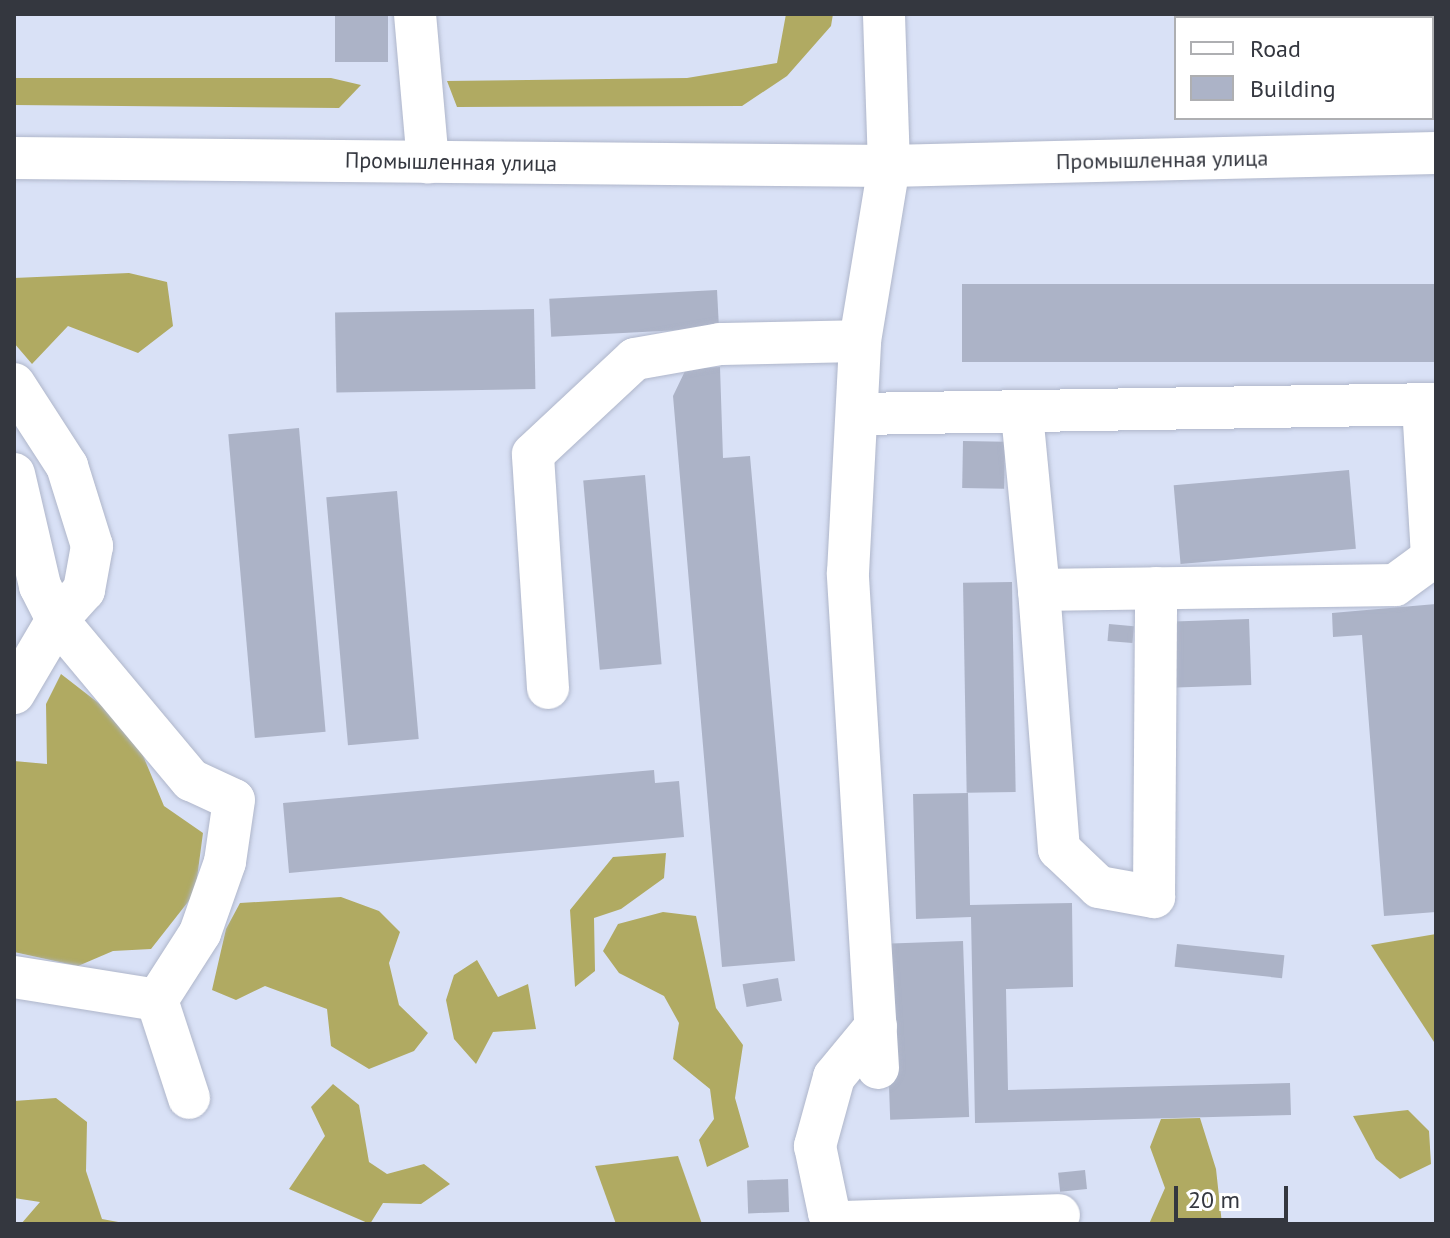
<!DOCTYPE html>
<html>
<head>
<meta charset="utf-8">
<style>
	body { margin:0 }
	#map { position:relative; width:1450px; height:1238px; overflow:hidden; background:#d9e1f6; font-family:"PT Sans",sans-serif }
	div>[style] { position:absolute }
	.forest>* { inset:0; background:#b0aa62 }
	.building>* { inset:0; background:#acb3c7; transform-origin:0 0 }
	.roads { filter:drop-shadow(0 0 2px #afb6ca) drop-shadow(0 0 2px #afb6ca) }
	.minor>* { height:42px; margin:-21px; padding:0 21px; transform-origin:21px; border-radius:21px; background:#fff }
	span { translate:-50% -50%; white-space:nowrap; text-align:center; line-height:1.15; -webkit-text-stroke:8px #fff; paint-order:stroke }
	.street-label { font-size:22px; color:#34373f }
	.frame { position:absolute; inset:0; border:16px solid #34373f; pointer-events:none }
	.legend { position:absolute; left:1174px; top:16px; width:260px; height:104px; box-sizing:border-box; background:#fff; border:2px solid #aeafb2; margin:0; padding:10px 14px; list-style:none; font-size:24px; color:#34373f }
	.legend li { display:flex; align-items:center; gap:16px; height:40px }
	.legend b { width:40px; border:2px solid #aeafb2 }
	.scale { position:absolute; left:1174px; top:1186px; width:114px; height:36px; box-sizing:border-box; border:4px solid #34373f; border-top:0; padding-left:10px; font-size:24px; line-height:28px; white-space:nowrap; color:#34373f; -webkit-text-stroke:6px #fff; paint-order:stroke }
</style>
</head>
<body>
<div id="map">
	<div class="forest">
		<i style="clip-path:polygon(786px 14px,833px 14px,831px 26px,787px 76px,742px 106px,457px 107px,447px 81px,687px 78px,777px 63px)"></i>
		<i style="clip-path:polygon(14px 78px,331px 78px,361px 85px,339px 108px,14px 105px)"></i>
		<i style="clip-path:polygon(129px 273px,167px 282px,173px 326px,138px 353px,68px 326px,32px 364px,14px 343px,14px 278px)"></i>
		<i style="clip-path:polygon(61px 674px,132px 729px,164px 806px,203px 833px,195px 893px,151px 949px,113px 951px,78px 966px,14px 952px,14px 761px,47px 764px,46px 704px)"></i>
		<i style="clip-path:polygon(666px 853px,664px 878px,621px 909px,594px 918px,595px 971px,575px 987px,570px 910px,613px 857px)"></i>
		<i style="clip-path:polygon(341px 897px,379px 911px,400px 932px,389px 963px,399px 1005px,428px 1033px,414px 1051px,369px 1069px,331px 1046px,327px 1009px,265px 986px,236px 1000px,212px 990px,226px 929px,240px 903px)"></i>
		<i style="clip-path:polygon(663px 912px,696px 916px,716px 1008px,743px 1045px,735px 1098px,749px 1147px,707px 1167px,699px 1140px,714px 1119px,710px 1089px,673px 1059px,679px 1023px,664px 996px,619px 973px,603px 951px,618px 924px)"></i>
		<i style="clip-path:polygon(1436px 934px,1436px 1045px,1371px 945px)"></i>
		<i style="clip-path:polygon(477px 960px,498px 997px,528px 984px,536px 1029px,493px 1032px,476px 1064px,454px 1039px,446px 1000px,454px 975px)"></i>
		<i style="clip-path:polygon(333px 1084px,359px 1105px,369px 1162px,387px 1174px,424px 1164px,450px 1184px,421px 1204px,383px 1203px,370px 1224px,289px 1189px,325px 1136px,311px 1107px)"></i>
		<i style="clip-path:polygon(56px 1098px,87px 1122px,86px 1171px,102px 1219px,129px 1224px,21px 1224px,40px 1202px,14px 1198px,14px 1101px)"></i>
		<i style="clip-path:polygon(1408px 1110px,1429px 1131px,1431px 1164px,1400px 1179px,1376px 1159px,1353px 1116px)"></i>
		<i style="clip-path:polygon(1200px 1118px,1216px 1169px,1222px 1224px,1149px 1224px,1165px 1188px,1150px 1147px,1161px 1119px)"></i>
		<i style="clip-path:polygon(678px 1156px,702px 1224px,616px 1224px,595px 1166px)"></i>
	</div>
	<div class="building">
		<i style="left:335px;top:14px;width:53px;height:48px"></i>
		<i style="left:1436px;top:284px;width:78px;height:474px;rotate:90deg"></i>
		<i style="left:717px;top:290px;width:38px;height:168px;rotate:87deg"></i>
		<i style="left:534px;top:309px;width:80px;height:199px;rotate:89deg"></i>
		<i style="clip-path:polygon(720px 367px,723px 458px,750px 456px,795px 961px,722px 967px,673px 396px,686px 369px)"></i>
		<i style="left:299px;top:428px;width:305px;height:71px;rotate:85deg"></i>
		<i style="left:963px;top:441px;width:42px;height:47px;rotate:1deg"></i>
		<i style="left:1349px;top:470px;width:79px;height:176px;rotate:85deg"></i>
		<i style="left:645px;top:475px;width:190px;height:62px;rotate:85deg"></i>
		<i style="left:397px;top:491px;width:249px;height:71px;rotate:85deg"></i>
		<i style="left:1012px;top:582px;width:210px;height:49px;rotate:89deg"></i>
		<i style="clip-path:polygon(1436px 604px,1436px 912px,1384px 916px,1362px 635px,1333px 637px,1332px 613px)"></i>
		<i style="left:1249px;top:619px;width:66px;height:75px;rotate:88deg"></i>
		<i style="left:1109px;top:624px;width:25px;height:17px;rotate:5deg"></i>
		<i style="clip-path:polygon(654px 770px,655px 783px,679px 781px,684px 837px,289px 873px,283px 803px)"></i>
		<i style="clip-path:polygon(968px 793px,970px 905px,1072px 903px,1073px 987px,1006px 989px,1008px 1090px,1290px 1083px,1291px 1115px,975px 1123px,971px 917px,916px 919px,913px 794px)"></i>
		<i style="left:963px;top:941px;width:176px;height:79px;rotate:88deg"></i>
		<i style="left:1177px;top:944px;width:108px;height:23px;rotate:6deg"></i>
		<i style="left:778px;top:978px;width:23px;height:36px;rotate:80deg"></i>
		<i style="left:1085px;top:1170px;width:19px;height:27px;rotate:84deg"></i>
		<i style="left:788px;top:1179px;width:33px;height:41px;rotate:88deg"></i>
	</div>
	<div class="roads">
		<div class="minor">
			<i style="left:415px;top:14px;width:149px;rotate:85deg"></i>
			<i style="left:14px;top:158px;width:875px;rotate:0.52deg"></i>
			<i style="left:889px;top:166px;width:547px;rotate:-1.36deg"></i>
			<i style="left:14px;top:384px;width:98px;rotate:57.1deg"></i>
			<i style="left:67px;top:466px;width:84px;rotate:72.6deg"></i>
			<i style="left:92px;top:546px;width:45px;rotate:100.3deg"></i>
			<i style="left:84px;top:590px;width:40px;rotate:132deg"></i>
			<i style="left:57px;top:620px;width:85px;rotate:120.5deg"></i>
			<i style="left:1423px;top:405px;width:151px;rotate:86.6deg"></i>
			<i style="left:858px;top:414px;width:578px;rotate:-0.99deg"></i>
			<i style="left:1022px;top:414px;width:177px;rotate:84.5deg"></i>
			<i style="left:1039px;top:590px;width:356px;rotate:-0.8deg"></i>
			<i style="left:1395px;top:585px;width:51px;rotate:-36.2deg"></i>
			<i style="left:14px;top:474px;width:115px;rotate:76.9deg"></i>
			<i style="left:40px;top:586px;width:38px;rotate:63deg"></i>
			<i style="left:57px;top:620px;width:209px;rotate:50.1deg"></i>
			<i style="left:191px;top:780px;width:47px;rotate:24.9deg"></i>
			<i style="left:234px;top:800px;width:63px;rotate:98.3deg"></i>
			<i style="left:225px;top:862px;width:75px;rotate:109.4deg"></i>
			<i style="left:200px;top:933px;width:80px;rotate:122.7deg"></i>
			<i style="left:1039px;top:590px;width:260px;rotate:85.6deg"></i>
			<i style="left:1059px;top:849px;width:55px;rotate:43.5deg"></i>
			<i style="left:1099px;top:887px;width:56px;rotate:10.3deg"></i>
			<i style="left:1154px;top:897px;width:309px;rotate:-89.6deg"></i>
			<i style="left:548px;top:688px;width:234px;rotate:-93.7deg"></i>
			<i style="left:533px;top:454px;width:139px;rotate:-43deg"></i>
			<i style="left:635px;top:359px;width:86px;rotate:-10deg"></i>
			<i style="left:720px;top:344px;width:140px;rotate:-1.2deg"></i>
			<i style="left:14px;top:977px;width:145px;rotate:9.1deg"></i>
			<i style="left:157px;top:1000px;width:103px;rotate:71.9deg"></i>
			<i style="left:876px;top:1026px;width:66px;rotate:129.5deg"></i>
			<i style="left:834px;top:1077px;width:72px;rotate:105.4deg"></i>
			<i style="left:815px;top:1146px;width:68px;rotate:78.2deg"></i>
			<i style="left:829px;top:1213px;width:15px;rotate:37deg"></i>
			<i style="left:841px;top:1222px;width:218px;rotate:-1.8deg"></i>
			<i style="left:878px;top:1068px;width:496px;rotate:-93.5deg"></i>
			<i style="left:848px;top:573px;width:232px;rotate:-87deg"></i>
			<i style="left:860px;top:341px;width:177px;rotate:-80.6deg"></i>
			<i style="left:889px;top:166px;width:152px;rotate:-91.9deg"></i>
		</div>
	</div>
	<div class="street-label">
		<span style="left:1162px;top:160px;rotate:-1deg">Промышленная улица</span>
		<span style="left:451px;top:162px;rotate:1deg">Промышленная улица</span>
	</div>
	<div class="frame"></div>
	<ul class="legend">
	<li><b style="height:10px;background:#fff"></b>Road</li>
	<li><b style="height:22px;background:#acb3c7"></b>Building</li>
	</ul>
	<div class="scale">20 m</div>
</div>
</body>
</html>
